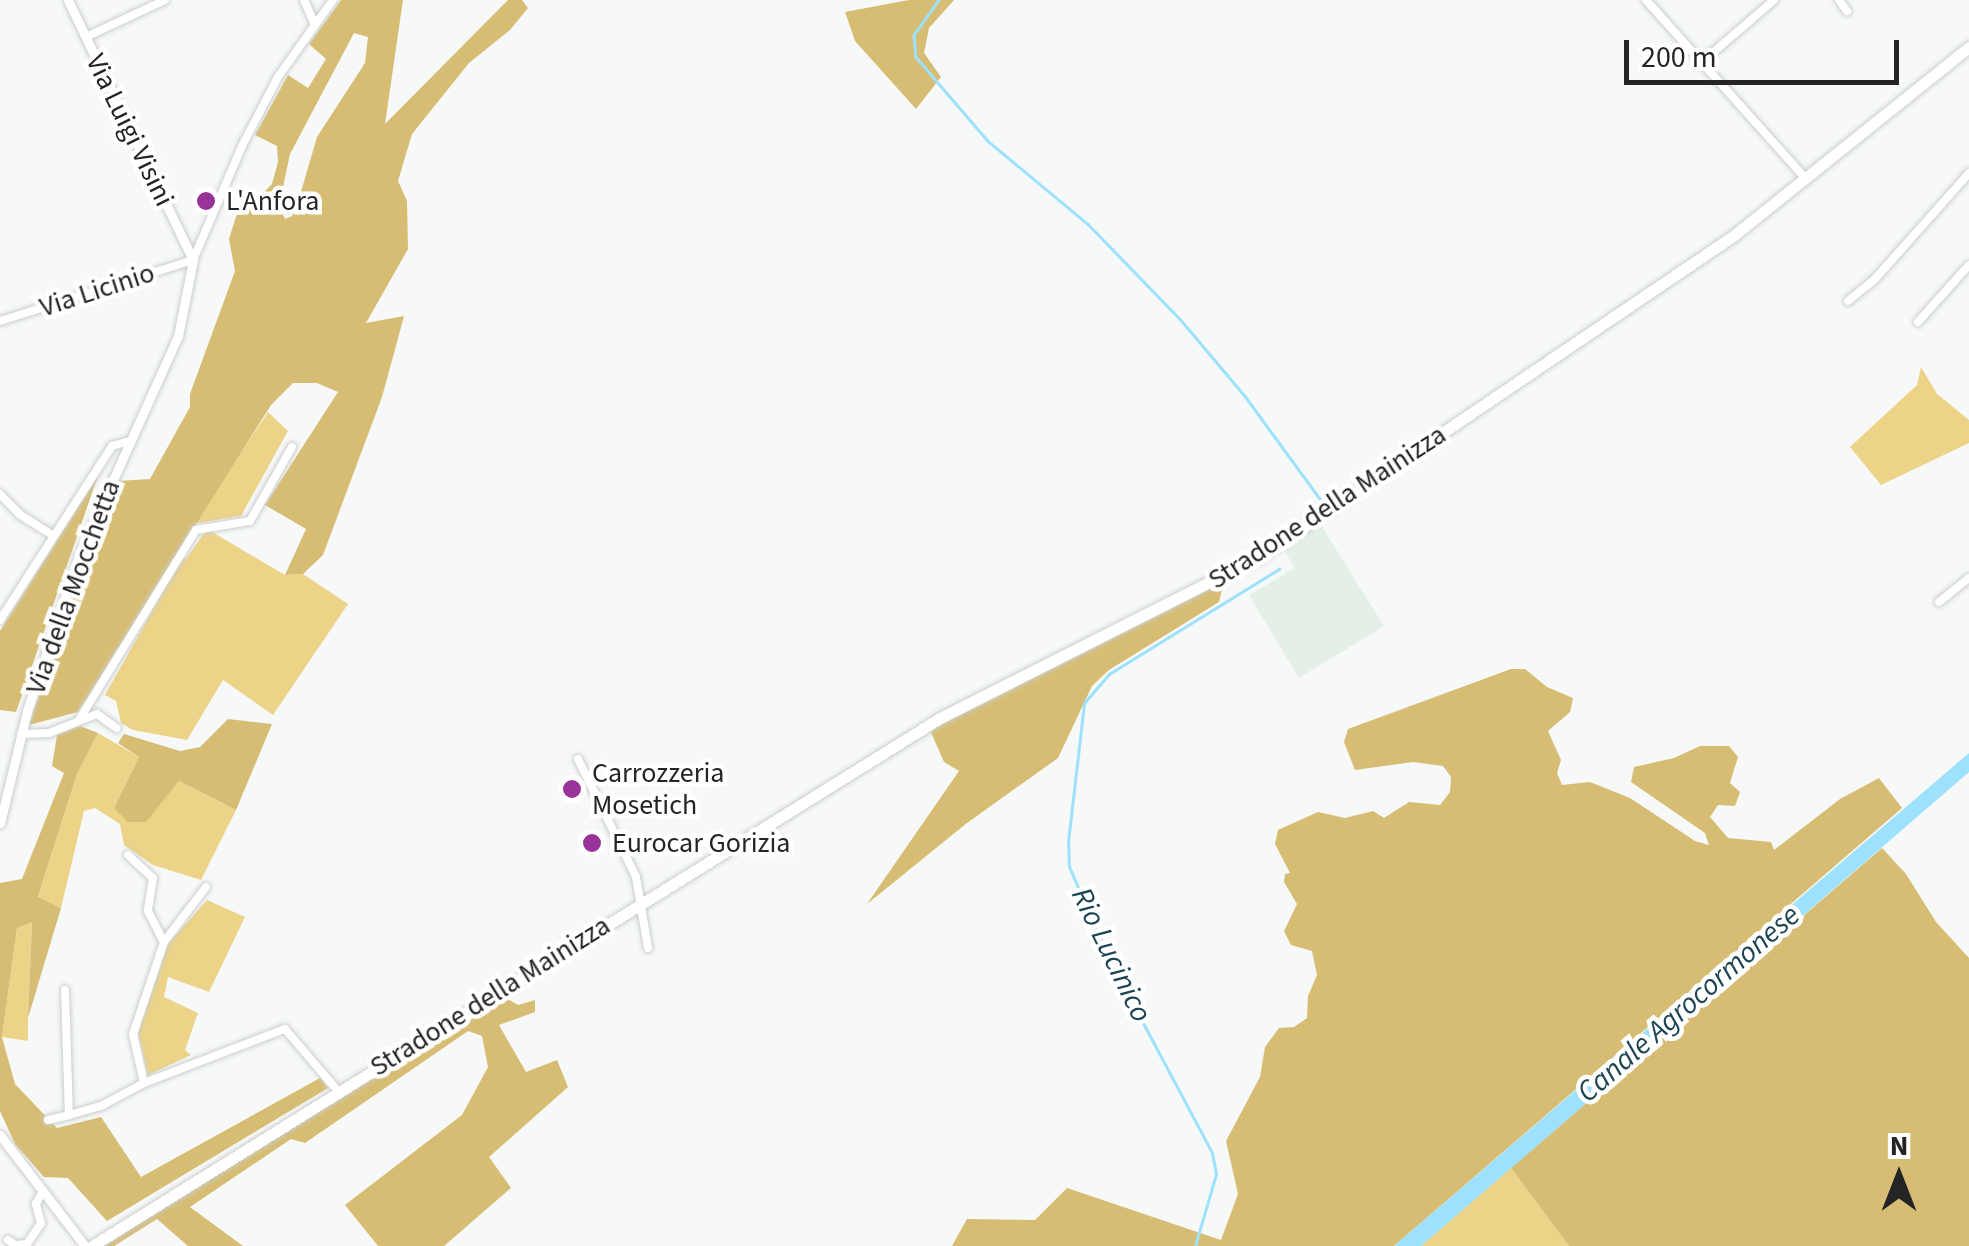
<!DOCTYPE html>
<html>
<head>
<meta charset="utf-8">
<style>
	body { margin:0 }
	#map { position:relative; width:1969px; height:1246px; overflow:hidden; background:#f6f9f7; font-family:"Source Sans 3",sans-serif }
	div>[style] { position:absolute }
	.built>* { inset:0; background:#e4efe8 }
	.green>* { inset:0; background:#ecd388 }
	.forest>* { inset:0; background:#d7bd73 }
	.water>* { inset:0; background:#9de1fd }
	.stream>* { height:2.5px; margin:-1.25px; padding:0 1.25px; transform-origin:1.25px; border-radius:1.25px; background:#9de1fd }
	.roads { filter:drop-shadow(0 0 2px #cacecc) drop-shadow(0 0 2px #cacecc) }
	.minor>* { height:8px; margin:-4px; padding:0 4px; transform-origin:4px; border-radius:4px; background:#fff }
	.tertiary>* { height:9px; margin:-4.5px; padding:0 4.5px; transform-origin:4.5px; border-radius:4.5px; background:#fff }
	.primary>* { height:11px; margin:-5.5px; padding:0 5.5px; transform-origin:5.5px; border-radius:5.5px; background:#fff }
	.dots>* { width:28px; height:28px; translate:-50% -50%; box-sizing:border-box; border:5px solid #fff; border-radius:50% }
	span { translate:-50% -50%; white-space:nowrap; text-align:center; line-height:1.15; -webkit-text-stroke:9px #fff; paint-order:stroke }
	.street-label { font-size:28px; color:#232524 }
	.poi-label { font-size:28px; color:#232524 }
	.left { translate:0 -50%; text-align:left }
	.water-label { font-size:30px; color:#1c4453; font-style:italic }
	.north { position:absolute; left:1849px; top:1126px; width:100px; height:100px; -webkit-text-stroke:8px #fff; paint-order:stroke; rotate:0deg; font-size:28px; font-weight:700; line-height:40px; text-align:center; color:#232524 }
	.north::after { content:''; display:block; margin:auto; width:35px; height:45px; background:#232524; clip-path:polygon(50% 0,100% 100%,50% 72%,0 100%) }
	.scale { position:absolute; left:1624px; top:40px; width:275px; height:45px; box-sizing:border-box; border:5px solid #232524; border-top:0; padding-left:12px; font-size:30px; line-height:35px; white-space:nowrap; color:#232524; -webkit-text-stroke:8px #fff; paint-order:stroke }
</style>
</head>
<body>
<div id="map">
	<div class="built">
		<i style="clip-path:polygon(1319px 522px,1384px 626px,1299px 678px,1249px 595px,1295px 568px,1283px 549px)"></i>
	</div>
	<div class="green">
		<i style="clip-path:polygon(1921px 367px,1937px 394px,1969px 420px,1969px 443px,1881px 485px,1850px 447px,1917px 385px)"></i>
		<i style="clip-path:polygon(268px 412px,288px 431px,241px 516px,193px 524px)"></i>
		<i style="clip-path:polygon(207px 529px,285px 575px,303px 574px,348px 604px,273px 715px,223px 680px,187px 740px,133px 730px,121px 723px,116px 701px,105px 695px,182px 558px,186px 559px)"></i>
		<i style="clip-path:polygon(98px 733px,139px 757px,114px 808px,146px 821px,179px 781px,236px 810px,201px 880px,153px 865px,124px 845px,120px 824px,95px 808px,84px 811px,61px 908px,38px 898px,77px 774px)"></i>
		<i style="clip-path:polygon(207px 900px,245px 917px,209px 992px,168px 977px,164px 997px,198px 1013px,185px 1050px,191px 1055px,148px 1075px,138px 1033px,168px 944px)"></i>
		<i style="clip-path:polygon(32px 921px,28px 1018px,28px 1041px,2px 1037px,17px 928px)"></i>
		<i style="clip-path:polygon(1511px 1168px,1569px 1246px,1421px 1246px)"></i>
	</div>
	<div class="forest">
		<i style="clip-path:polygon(evenodd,341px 0,403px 0,385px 124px,508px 0,522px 0,528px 8px,510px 30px,469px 63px,412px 134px,398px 181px,407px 201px,408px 249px,366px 323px,404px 316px,382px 397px,323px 555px,303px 574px,285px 575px,306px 529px,265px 505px,338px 392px,317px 383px,293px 383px,271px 405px,78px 712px,29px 725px,104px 506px,118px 481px,150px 479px,190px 407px,190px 394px,235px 271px,229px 239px,240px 204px,251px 205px,272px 184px,278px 162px,277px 146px,255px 135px,288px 75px,308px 88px,326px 59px,309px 44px,341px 0,354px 33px,368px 37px,365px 63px,317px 137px,298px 202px,292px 216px,285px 219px,279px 206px,290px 154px,354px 33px)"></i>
		<i style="clip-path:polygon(909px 0,954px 0,929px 28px,924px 53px,941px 77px,916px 109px,855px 41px,845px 12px)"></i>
		<i style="clip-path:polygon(98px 476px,16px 712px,0 710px,0 631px)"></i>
		<i style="clip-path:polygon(1224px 582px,1219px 602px,1109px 670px,1092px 686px,1058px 758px,967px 823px,867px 904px,959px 771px,944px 762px,930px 730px)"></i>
		<i style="clip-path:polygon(1511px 669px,1525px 669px,1547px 687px,1573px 698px,1570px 712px,1548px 731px,1561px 760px,1557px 773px,1562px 785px,1590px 782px,1630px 798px,1695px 841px,1709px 845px,1705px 833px,1631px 782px,1634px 767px,1674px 758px,1700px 746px,1729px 746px,1738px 757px,1730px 783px,1740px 792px,1735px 806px,1718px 805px,1710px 817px,1728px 838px,1771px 842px,1774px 850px,1840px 799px,1879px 778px,1902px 808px,1394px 1246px,952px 1246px,967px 1219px,1035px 1220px,1067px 1188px,1221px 1240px,1238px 1194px,1226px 1141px,1260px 1077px,1265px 1047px,1279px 1028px,1294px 1027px,1307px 1018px,1308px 996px,1317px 975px,1312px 951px,1291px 945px,1284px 931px,1297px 904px,1284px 882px,1285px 874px,1290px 873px,1275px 844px,1278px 830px,1318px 812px,1345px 818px,1373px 811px,1384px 818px,1409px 802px,1440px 805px,1450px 792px,1451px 777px,1443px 766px,1413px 762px,1355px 770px,1344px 742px,1348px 729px)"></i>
		<i style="clip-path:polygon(228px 719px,272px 724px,236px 810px,179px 781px,146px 822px,128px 822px,114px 808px,139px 757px,118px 743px,124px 734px,180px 751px,200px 747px)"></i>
		<i style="clip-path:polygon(80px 726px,98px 733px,77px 774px,38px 897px,61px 908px,28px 1018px,32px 922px,17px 928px,2px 1037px,15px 1084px,57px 1128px,101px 1117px,141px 1177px,320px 1078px,328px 1088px,107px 1221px,68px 1178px,44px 1177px,15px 1144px,0 1111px,0 883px,22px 879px,64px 773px,52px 766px,57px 735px)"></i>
		<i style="clip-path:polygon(1882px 848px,1906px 874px,1936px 922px,1969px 958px,1969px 1246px,1569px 1246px,1511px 1168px)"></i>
		<i style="clip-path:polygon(501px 995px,518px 1005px,535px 1000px,535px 1012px,499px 1025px,526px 1072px,557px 1060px,568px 1087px,489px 1157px,511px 1188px,444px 1246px,378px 1246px,345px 1205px,462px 1115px,488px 1067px,482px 1036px,468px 1031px,305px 1143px,291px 1139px,190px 1207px,243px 1246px,188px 1246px,157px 1219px,114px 1246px,103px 1246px)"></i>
	</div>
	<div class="water">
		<i style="clip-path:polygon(1969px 753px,1969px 772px,1421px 1246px,1394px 1246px)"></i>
	</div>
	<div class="stream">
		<i style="left:939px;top:0;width:43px;rotate:125.5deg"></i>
		<i style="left:914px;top:35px;width:22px;rotate:85deg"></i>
		<i style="left:916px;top:57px;width:111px;rotate:49.4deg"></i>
		<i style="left:988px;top:141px;width:130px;rotate:39.7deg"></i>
		<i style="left:1088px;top:224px;width:134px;rotate:45.9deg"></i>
		<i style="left:1181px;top:320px;width:99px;rotate:49.9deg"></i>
		<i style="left:1245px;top:396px;width:132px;rotate:53.9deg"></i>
		<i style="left:1195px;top:1246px;width:75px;rotate:-73.7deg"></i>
		<i style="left:1216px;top:1174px;width:21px;rotate:-101deg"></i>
		<i style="left:1212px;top:1153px;width:222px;rotate:-118deg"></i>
		<i style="left:1108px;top:957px;width:98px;rotate:-113.4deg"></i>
		<i style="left:1069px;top:867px;width:25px;rotate:-92deg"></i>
		<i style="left:1068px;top:842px;width:140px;rotate:-83.4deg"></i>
		<i style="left:1084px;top:703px;width:38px;rotate:-49deg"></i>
		<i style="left:1109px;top:674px;width:200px;rotate:-31.7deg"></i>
	</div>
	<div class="roads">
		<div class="minor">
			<i style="left:304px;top:0;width:27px;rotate:66deg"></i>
			<i style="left:1646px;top:0;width:239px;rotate:48.2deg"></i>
			<i style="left:1839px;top:0;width:14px;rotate:54deg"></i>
			<i style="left:86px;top:37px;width:87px;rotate:-25.1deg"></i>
			<i style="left:1702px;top:62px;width:95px;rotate:-40.7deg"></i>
			<i style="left:1848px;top:301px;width:35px;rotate:-39deg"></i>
			<i style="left:1875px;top:279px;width:142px;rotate:-48.4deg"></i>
			<i style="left:0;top:321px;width:202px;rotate:-17.5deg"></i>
			<i style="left:193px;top:260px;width:126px;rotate:-66.7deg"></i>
			<i style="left:243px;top:144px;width:76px;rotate:-62.4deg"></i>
			<i style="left:278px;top:77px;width:95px;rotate:-54.5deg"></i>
			<i style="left:1918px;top:322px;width:76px;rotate:-48.2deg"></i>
			<i style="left:0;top:494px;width:28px;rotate:46deg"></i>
			<i style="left:19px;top:514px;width:41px;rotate:32.2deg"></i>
			<i style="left:1939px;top:602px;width:38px;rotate:-39deg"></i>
			<i style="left:0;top:620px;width:207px;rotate:-57.2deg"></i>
			<i style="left:112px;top:446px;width:19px;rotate:-16deg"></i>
			<i style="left:79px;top:720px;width:223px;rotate:-58.4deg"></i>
			<i style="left:196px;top:530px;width:55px;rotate:-9.5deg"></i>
			<i style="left:250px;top:521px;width:85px;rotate:-60.4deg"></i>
			<i style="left:21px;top:734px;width:28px;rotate:-2deg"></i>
			<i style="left:49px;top:733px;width:52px;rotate:-21.6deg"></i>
			<i style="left:97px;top:714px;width:24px;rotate:36deg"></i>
			<i style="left:578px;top:759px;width:131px;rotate:63.8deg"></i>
			<i style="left:636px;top:877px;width:72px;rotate:80.4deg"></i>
			<i style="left:128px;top:855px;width:34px;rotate:43deg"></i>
			<i style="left:153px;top:878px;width:33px;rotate:99deg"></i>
			<i style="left:148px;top:911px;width:35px;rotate:63deg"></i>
			<i style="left:164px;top:942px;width:97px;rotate:108.6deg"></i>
			<i style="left:133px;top:1034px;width:50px;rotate:77.3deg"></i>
			<i style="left:144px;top:1083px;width:151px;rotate:-21deg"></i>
			<i style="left:285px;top:1029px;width:82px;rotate:49.5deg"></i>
			<i style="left:164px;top:942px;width:69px;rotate:-52.6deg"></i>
			<i style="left:65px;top:990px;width:125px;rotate:88.2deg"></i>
			<i style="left:69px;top:1115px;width:35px;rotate:-16deg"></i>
			<i style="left:103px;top:1105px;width:47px;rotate:-28.2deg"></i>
			<i style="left:48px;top:1120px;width:22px;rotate:-13deg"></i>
			<i style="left:8px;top:1240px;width:9px;rotate:36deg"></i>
			<i style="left:15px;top:1245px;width:12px;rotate:-5deg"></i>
			<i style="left:27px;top:1244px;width:25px;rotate:-56deg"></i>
			<i style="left:41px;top:1223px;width:20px;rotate:-105deg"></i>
			<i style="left:36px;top:1204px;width:11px;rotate:-63deg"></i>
		</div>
		<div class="tertiary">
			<i style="left:0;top:823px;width:115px;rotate:-76.4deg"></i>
			<i style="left:27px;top:711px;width:167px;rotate:-71.5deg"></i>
			<i style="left:80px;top:553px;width:238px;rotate:-65.7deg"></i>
			<i style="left:178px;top:336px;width:77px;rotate:-78.8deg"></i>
			<i style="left:193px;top:260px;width:288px;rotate:-115.7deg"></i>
			<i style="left:0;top:1135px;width:140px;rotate:52.6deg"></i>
		</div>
		<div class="primary">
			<i style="left:92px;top:1246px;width:999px;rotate:-31.91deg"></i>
			<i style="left:940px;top:718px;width:361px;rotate:-26.8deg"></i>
			<i style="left:1262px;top:555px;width:569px;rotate:-34.11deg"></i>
			<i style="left:1733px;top:236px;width:302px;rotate:-38.7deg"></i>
		</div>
	</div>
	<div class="dots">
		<i style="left:206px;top:201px;background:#983398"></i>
		<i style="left:572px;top:789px;background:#983398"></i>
		<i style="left:592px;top:843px;background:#983398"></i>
	</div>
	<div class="street-label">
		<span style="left:130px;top:130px;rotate:64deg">Via Luigi Visini</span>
		<span style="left:97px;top:290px;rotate:-18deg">Via Licinio</span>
		<span style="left:1327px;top:507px;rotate:-33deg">Stradone della Mainizza</span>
		<span style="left:73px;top:587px;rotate:-70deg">Via della Mocchetta</span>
		<span style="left:490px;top:996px;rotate:-32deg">Stradone della Mainizza</span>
	</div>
	<div class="poi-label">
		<span class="left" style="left:226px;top:201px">L'Anfora</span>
		<span class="left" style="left:592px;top:789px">Carrozzeria<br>Mosetich</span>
		<span class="left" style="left:612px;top:843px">Eurocar Gorizia</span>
	</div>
	<div class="water-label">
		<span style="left:1111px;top:955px;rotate:64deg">Rio Lucinico</span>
		<span style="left:1689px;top:1004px;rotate:-41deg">Canale Agrocormonese</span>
	</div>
	<div class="north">N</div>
	<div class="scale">200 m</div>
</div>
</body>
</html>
